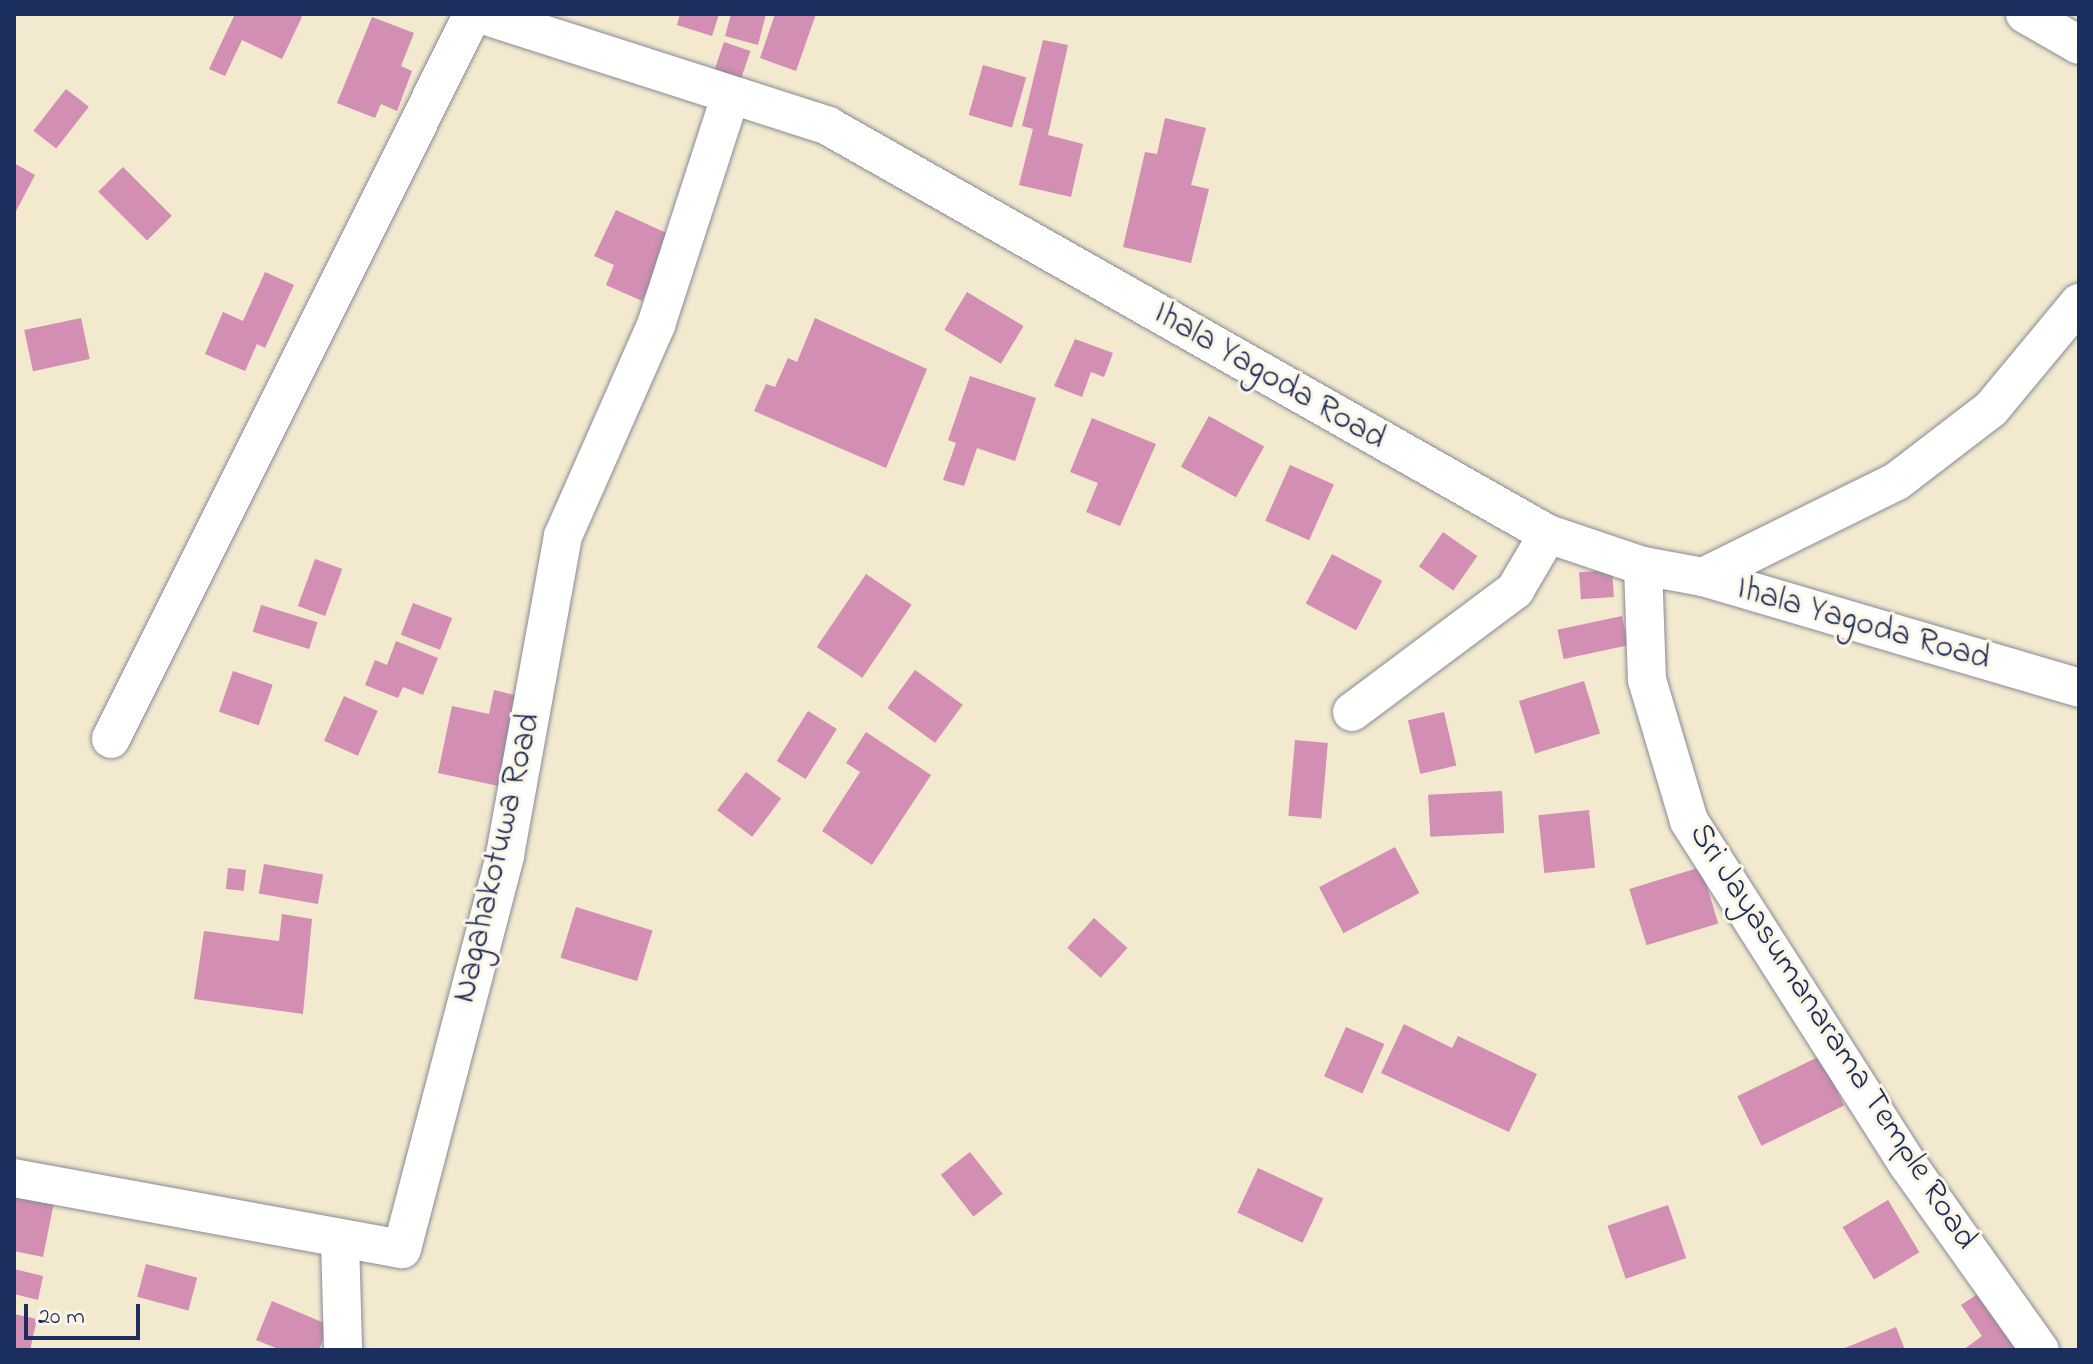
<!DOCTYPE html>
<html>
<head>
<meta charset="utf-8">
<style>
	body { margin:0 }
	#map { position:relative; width:2093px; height:1364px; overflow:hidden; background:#f2e9ce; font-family:"Indie Flower",sans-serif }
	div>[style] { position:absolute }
	.building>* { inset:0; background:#d28eb3; transform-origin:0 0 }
	.roads { filter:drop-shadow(0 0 2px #868c96) drop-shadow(0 0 2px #868c96) }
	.minor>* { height:38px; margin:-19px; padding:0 19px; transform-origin:19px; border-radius:19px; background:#fff }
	span { translate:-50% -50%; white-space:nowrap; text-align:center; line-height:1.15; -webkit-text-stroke:6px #fcf5e5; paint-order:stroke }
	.street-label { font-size:34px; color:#1b2f5e }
	.frame { position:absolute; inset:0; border:16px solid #1b2f5e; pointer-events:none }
	.scale { position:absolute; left:24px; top:1304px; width:116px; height:36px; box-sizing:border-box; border:4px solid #1b2f5e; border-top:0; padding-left:10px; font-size:24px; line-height:28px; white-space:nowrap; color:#1b2f5e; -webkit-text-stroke:6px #fcf5e5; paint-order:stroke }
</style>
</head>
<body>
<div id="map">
	<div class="building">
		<i style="clip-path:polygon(235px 14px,297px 14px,302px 17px,282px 59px,242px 40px,225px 76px,209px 69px)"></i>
		<i style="clip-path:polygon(680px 14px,719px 14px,712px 36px,677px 25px)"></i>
		<i style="clip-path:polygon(731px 14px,766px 14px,758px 45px,725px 36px)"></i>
		<i style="clip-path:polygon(775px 14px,816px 14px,796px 71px,760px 58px)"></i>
		<i style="clip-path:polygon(372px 17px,414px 33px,401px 66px,412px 71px,397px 111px,381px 104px,375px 118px,337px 103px)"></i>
		<i style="clip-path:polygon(1043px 40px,1068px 45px,1048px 135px,1083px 144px,1071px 197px,1019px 185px,1033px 129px,1022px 126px)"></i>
		<i style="left:724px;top:42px;width:28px;height:29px;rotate:19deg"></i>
		<i style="left:983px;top:65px;width:45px;height:52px;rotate:16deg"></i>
		<i style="left:66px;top:89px;width:29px;height:53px;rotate:38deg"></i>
		<i style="clip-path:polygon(1165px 118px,1206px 128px,1191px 185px,1209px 189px,1191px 263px,1123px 247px,1145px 152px,1157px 154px)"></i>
		<i style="clip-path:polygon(14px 163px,35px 175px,14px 215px)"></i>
		<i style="left:123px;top:167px;width:69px;height:35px;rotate:45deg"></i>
		<i style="clip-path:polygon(616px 210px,673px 236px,642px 301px,606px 285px,614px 265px,594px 256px)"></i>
		<i style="clip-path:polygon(265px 272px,294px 285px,265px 348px,257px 344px,245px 371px,205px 354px,223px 312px,243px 321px)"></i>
		<i style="left:967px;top:292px;width:66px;height:44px;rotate:31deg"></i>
		<i style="left:81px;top:318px;width:42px;height:58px;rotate:78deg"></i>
		<i style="clip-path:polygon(815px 318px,927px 369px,886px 468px,754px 411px,766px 384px,775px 387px,788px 358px,797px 362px)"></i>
		<i style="clip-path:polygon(1075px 339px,1113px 353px,1104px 377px,1091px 372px,1082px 397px,1054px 386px)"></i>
		<i style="clip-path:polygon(970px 376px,1036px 398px,1015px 461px,977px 448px,964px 486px,943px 480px,956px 443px,948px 440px)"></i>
		<i style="left:1209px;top:416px;width:63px;height:58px;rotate:29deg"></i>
		<i style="clip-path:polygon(1092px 418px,1156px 444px,1120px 526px,1086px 512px,1098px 483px,1070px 472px)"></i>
		<i style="left:1290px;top:465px;width:48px;height:61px;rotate:24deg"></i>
		<i style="left:1443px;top:532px;width:42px;height:42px;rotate:35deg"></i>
		<i style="left:1332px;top:554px;width:57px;height:56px;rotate:28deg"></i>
		<i style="left:315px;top:559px;width:29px;height:50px;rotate:20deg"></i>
		<i style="left:1612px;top:570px;width:27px;height:33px;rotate:86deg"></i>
		<i style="left:866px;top:574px;width:55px;height:88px;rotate:34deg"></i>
		<i style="left:413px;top:603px;width:42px;height:34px;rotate:21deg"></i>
		<i style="left:261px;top:605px;width:59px;height:28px;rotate:17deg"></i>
		<i style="left:1622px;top:616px;width:30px;height:66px;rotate:78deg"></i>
		<i style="clip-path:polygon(396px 641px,438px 658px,423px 695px,403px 687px,398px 698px,365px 685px,375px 660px,387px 665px)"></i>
		<i style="left:915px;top:670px;width:59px;height:47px;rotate:36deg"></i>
		<i style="left:233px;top:671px;width:42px;height:43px;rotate:19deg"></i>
		<i style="left:1584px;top:681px;width:55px;height:68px;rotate:73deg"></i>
		<i style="clip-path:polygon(494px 690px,522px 697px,503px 787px,438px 773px,452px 706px,489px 714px)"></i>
		<i style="left:344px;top:696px;width:37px;height:49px;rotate:24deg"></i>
		<i style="left:808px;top:711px;width:34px;height:59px;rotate:32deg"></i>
		<i style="left:1444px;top:712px;width:55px;height:37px;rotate:77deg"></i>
		<i style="clip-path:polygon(866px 732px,931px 775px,872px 865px,822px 831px,860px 772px,846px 763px)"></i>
		<i style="left:1295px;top:740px;width:33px;height:76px;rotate:5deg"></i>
		<i style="left:746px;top:772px;width:44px;height:48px;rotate:37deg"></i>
		<i style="left:1502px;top:791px;width:42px;height:74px;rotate:87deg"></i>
		<i style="left:1589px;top:810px;width:58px;height:51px;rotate:84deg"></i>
		<i style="left:1395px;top:847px;width:52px;height:86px;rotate:62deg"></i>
		<i style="left:264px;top:864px;width:60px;height:30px;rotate:10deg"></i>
		<i style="left:1701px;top:867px;width:59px;height:75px;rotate:73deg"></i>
		<i style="left:228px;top:868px;width:18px;height:21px;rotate:6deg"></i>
		<i style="left:576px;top:907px;width:80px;height:53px;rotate:17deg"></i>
		<i style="clip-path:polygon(282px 914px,312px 919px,303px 1014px,194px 999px,204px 931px,279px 941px)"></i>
		<i style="left:1094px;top:918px;width:45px;height:40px;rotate:42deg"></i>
		<i style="clip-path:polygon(1404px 1024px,1452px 1048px,1458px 1036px,1537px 1074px,1509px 1132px,1381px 1073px)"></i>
		<i style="left:1346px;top:1027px;width:42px;height:54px;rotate:24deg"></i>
		<i style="left:1820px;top:1056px;width:55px;height:92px;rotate:64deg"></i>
		<i style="left:970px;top:1152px;width:53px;height:37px;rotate:52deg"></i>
		<i style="left:1258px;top:1168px;width:72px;height:49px;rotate:25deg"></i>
		<i style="clip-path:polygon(14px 1194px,54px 1202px,43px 1257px,14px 1251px)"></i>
		<i style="left:1888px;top:1200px;width:61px;height:53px;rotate:59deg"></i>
		<i style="left:1668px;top:1205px;width:56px;height:64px;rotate:71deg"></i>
		<i style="left:146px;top:1264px;width:53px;height:34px;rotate:15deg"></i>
		<i style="clip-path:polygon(14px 1269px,43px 1276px,38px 1300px,14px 1294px)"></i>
		<i style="clip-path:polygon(1988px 1287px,2023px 1350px,1963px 1350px,1982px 1336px,1961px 1305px)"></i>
		<i style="clip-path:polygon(272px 1301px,329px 1325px,319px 1350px,281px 1350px,256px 1340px)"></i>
		<i style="clip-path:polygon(14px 1314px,37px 1319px,30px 1350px,14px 1350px)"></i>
		<i style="clip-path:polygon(1896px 1327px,1905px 1350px,1840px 1350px)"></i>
	</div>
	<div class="roads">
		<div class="minor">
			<i style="left:480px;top:14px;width:366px;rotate:17.8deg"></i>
			<i style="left:828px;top:126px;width:828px;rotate:29.54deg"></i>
			<i style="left:1548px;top:534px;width:100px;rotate:18.6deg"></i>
			<i style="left:1643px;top:566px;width:61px;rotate:10.4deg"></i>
			<i style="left:1703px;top:577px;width:392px;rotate:16.4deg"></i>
			<i style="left:2025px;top:14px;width:62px;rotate:29.9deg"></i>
			<i style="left:1643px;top:566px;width:114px;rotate:88deg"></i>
			<i style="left:1647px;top:680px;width:147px;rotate:73.4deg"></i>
			<i style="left:1689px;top:821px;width:409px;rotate:57.5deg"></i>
			<i style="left:1909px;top:1166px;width:226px;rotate:54.6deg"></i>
			<i style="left:1703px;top:577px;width:216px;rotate:-26.3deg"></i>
			<i style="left:1897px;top:481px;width:118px;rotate:-37.5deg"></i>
			<i style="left:1991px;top:409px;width:138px;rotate:-50.3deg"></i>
			<i style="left:1352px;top:712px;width:204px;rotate:-36.8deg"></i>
			<i style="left:1515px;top:590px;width:65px;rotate:-59.5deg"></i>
			<i style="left:111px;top:739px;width:810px;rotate:-63.47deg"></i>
			<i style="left:14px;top:1178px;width:394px;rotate:10.4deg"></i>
			<i style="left:402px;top:1249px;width:407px;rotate:-75.3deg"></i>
			<i style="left:505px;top:855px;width:324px;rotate:-79.7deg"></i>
			<i style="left:563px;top:536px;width:231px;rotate:-66.2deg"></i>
			<i style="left:656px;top:325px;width:240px;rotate:-72deg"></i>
			<i style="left:340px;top:1240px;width:110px;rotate:88.4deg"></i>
		</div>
	</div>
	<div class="street-label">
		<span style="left:1269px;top:377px;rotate:30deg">Ihala Yagoda Road</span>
		<span style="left:1863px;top:625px;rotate:16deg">Ihala Yagoda Road</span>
		<span style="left:498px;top:858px;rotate:-77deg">Nagahakotuwa Road</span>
		<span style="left:1832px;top:1037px;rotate:57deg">Sri Jayasumanarama Temple Road</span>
	</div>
	<div class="frame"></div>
	<div class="scale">20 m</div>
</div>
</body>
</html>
